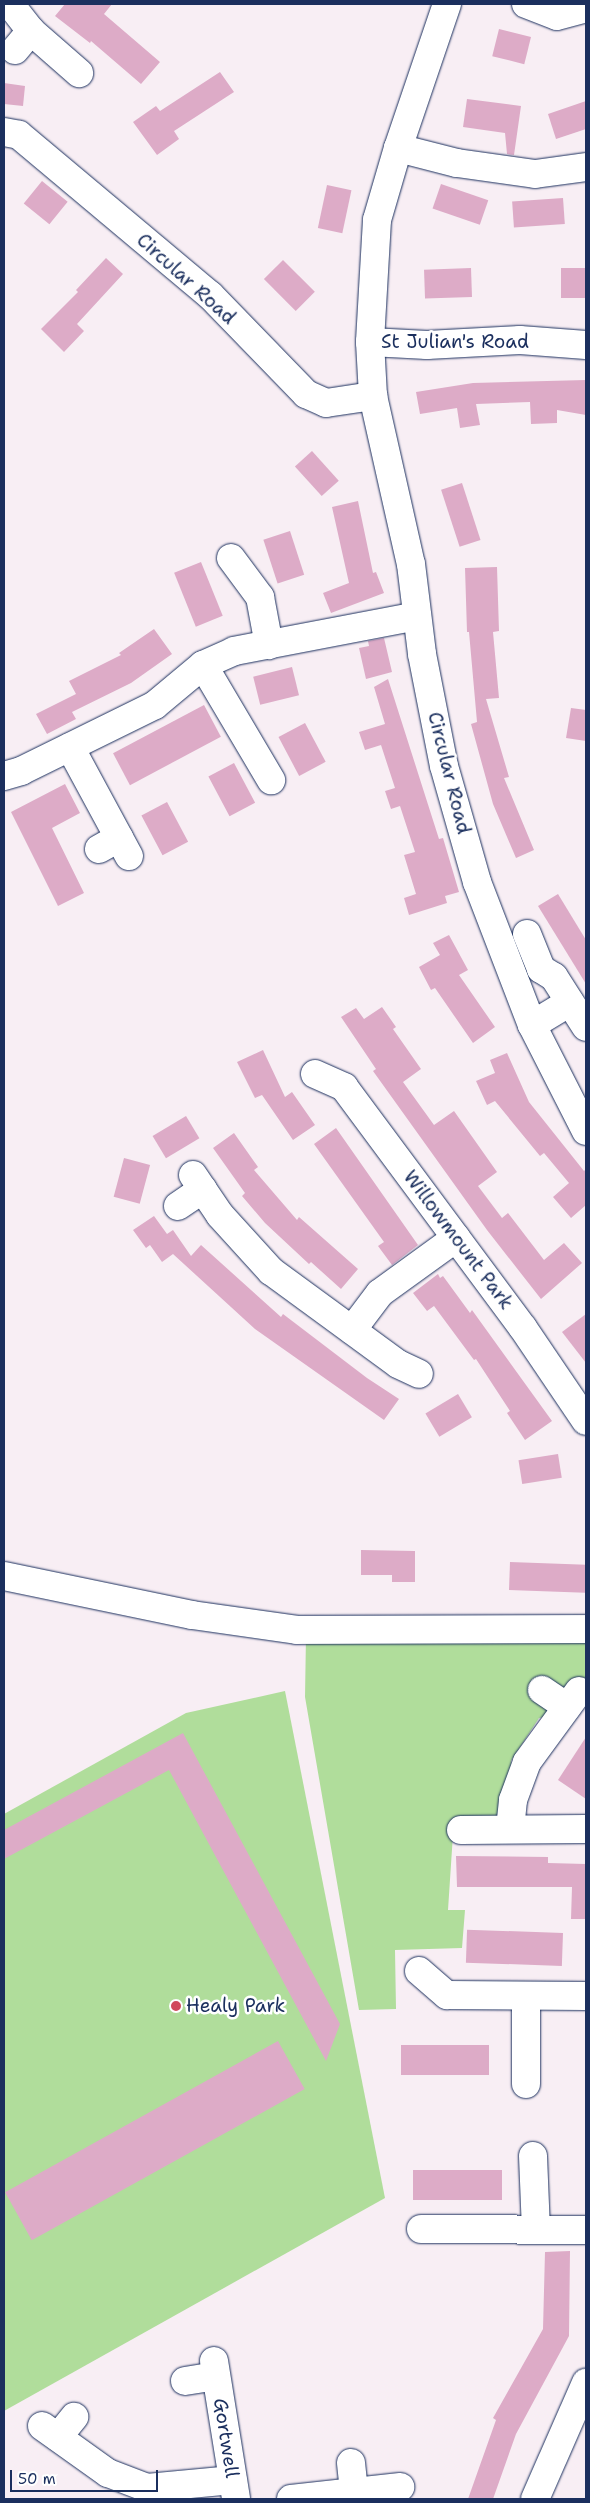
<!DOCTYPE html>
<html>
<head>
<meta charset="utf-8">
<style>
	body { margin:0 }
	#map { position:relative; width:590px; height:2503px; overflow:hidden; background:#f8eef4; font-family:"Shantell Sans",sans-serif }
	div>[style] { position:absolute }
	.green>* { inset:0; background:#b0dd9b }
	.building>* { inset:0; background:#ddabc7; transform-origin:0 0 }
	.roads { filter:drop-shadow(0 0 1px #1b2f5e) drop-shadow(0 0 1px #1b2f5e) }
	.minor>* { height:28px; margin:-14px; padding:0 14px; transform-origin:14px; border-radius:14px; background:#fff }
	.dots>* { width:14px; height:14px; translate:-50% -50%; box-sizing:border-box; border:2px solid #fff; border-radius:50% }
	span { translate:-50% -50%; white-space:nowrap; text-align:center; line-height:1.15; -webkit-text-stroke:5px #fff; paint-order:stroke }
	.street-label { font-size:19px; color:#1b2f5e }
	.poi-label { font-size:19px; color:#1b2f5e }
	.left { translate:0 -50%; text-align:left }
	.frame { position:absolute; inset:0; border:5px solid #1b2f5e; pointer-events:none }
	.scale { position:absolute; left:10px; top:2470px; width:148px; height:22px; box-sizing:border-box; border:2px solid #1b2f5e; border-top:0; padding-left:6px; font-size:15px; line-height:18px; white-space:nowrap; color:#1b2f5e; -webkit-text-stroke:4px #fff; paint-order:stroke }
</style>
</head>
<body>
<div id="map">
	<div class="green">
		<i style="clip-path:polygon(306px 1635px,586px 1637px,586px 1682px,565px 1693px,539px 1676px,530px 1690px,543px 1698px,549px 1713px,545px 1717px,539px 1718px,511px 1761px,513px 1771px,502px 1813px,493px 1818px,454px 1819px,448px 1910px,465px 1910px,462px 1948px,395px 1950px,396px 2009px,359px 2010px,305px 1697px)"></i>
		<i style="clip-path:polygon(285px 1691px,385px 2198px,4px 2411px,4px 1814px,186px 1713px)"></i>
	</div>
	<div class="building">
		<i style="clip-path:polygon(65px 4px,112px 4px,104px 14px,160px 62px,141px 84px,91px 41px,90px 43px,55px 16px)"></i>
		<i style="left:499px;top:29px;width:33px;height:28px;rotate:14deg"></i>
		<i style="clip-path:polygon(220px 72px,234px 92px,174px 131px,179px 139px,157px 155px,133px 122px,156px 106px,160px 111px)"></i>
		<i style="clip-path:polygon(4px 83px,25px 86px,23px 106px,4px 104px)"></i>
		<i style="clip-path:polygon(467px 99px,521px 106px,514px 155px,507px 154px,505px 133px,463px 127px)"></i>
		<i style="clip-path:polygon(586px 101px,586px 129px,556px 139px,548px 114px)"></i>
		<i style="left:42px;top:181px;width:33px;height:29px;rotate:39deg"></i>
		<i style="left:441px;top:184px;width:50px;height:26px;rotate:19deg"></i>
		<i style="left:327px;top:185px;width:25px;height:44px;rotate:12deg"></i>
		<i style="left:563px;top:198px;width:26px;height:51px;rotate:86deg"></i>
		<i style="clip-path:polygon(106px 258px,123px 274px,77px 324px,84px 331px,64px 352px,41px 329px,78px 292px,76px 290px)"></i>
		<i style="left:283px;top:260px;width:45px;height:27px;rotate:45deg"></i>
		<i style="left:471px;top:268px;width:29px;height:47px;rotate:88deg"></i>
		<i style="left:586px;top:268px;width:30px;height:25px;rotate:90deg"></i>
		<i style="clip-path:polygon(586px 380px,586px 415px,557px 410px,557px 423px,531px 424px,530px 402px,476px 404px,480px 425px,460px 428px,457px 408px,420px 414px,416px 392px,473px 383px)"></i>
		<i style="left:312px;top:451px;width:40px;height:23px;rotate:48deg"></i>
		<i style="left:462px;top:483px;width:60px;height:22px;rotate:72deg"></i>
		<i style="clip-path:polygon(358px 501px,373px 573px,376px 572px,384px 593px,331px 613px,323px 593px,349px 583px,332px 507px)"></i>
		<i style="left:290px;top:531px;width:46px;height:28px;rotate:72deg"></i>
		<i style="left:201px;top:562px;width:58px;height:29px;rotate:68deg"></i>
		<i style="clip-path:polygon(497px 567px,499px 631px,493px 632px,499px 698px,486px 699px,509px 777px,504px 778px,534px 850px,516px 858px,493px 804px,471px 724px,477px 722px,469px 632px,467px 632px,465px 568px)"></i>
		<i style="clip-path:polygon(154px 629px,172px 654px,131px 683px,72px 712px,76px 719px,47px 734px,36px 714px,76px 694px,69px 681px,121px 655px,119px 653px)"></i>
		<i style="clip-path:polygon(384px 638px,392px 672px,366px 679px,359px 648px,369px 646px,368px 641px)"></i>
		<i style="left:292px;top:667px;width:29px;height:40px;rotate:76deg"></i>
		<i style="clip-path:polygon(388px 679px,439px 839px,443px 838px,459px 892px,445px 896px,447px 903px,409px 915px,404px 898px,416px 894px,404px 855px,415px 852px,400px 806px,391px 809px,385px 791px,395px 788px,381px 745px,365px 750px,359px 732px,385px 724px,374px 687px)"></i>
		<i style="left:204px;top:705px;width:36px;height:103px;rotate:62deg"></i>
		<i style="clip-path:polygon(571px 708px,586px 710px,586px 741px,566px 738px)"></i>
		<i style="left:305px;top:723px;width:44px;height:30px;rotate:62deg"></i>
		<i style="left:234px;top:763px;width:45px;height:29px;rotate:62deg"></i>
		<i style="clip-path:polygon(65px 784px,80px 813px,52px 828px,84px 893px,58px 906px,11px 812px)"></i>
		<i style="left:167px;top:802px;width:45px;height:29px;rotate:62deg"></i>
		<i style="clip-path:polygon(558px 894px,586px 940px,586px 984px,538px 906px)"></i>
		<i style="clip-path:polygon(449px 935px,468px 970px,459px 975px,495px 1027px,473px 1043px,435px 988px,431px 990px,419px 967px,440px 955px,433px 943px)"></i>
		<i style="clip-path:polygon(382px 1007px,396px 1027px,393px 1029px,421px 1069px,403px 1082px,434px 1125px,454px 1111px,497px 1172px,478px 1186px,502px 1218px,508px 1213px,544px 1260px,564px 1243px,582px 1263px,541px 1299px,487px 1230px,373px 1071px,376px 1069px,341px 1017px,356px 1008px,364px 1019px)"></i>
		<i style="clip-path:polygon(263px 1050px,285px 1097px,292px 1092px,315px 1125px,293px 1140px,262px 1095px,255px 1098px,237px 1062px)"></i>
		<i style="clip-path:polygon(507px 1053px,529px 1102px,584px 1171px,586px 1169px,586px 1205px,571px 1218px,553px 1197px,569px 1183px,544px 1153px,540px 1156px,495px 1101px,487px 1105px,476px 1081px,495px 1073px,490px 1060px)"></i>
		<i style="left:186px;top:1116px;width:26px;height:39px;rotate:59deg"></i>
		<i style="clip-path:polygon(336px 1128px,418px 1245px,392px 1265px,378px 1246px,384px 1242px,314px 1144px)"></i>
		<i style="clip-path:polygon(234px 1133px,258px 1167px,254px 1170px,297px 1220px,299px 1217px,358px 1269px,341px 1289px,311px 1262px,309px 1264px,265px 1223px,242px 1196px,245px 1193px,213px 1148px)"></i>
		<i style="left:124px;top:1158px;width:27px;height:40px;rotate:15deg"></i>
		<i style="clip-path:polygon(154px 1216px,167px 1234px,173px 1230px,191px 1256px,201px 1245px,281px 1317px,283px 1314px,367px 1378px,399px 1399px,384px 1420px,255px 1329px,173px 1254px,162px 1262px,150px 1245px,146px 1248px,133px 1230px)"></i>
		<i style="clip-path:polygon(438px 1274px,440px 1278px,443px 1276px,470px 1313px,472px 1310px,552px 1421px,525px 1440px,507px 1413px,510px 1411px,476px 1359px,474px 1360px,434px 1306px,427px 1311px,413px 1293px)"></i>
		<i style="clip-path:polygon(586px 1314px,586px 1363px,562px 1332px)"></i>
		<i style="left:458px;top:1394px;width:27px;height:38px;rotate:59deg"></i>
		<i style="left:558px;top:1454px;width:24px;height:40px;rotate:81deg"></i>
		<i style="clip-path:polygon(361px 1550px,415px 1551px,415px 1582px,392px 1582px,392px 1575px,361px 1575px)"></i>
		<i style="left:510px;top:1562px;width:76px;height:28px;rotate:2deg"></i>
		<i style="clip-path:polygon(183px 1733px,340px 2024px,326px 2061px,169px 1770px,4px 1859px,4px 1830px)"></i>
		<i style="clip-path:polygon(586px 1737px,586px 1799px,558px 1780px)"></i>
		<i style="clip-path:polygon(456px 1856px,548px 1857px,548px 1863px,586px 1864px,586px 1919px,571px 1919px,572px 1887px,457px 1887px)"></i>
		<i style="left:563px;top:1933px;width:33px;height:96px;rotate:92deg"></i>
		<i style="left:278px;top:2041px;width:55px;height:312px;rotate:61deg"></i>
		<i style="left:401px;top:2045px;width:88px;height:30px"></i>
		<i style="left:413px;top:2170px;width:89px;height:30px"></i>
		<i style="clip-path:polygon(570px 2251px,569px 2336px,516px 2434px,493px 2499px,468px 2499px,496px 2420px,493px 2418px,543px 2329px,545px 2252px)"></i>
	</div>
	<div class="roads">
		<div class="minor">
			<i style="left:10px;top:4px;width:34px;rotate:52deg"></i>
			<i style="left:31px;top:31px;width:64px;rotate:41.2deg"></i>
			<i style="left:447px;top:4px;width:152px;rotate:108.8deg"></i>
			<i style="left:398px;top:148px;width:75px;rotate:106.3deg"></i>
			<i style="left:377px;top:220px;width:122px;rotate:93.3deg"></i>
			<i style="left:370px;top:342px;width:54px;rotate:86.8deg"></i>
			<i style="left:373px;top:396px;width:172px;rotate:77.3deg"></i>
			<i style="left:411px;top:564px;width:91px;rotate:83deg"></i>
			<i style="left:422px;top:654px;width:114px;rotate:78.9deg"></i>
			<i style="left:444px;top:766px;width:121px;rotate:74.1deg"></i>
			<i style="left:477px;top:882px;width:153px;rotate:69deg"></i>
			<i style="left:532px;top:1025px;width:119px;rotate:63deg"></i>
			<i style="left:526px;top:4px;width:33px;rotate:21deg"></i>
			<i style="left:557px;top:16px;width:30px;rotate:-15deg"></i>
			<i style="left:15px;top:50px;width:25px;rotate:-50deg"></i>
			<i style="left:4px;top:132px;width:15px;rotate:11deg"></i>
			<i style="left:19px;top:135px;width:249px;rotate:40deg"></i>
			<i style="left:210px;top:295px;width:138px;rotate:45.9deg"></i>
			<i style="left:306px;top:394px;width:22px;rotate:24deg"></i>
			<i style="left:326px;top:403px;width:48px;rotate:-8.5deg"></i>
			<i style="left:398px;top:148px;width:61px;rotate:14.3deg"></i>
			<i style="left:457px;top:163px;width:79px;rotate:8deg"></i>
			<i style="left:535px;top:174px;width:51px;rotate:-7.8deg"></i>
			<i style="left:370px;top:342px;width:57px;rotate:3deg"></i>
			<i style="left:427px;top:345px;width:93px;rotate:-3.1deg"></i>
			<i style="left:520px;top:340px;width:66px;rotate:4.3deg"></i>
			<i style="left:231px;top:558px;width:49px;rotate:53.4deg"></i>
			<i style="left:260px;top:597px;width:49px;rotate:79.4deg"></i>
			<i style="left:203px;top:665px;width:134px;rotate:59.4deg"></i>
			<i style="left:70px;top:747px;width:124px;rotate:61.6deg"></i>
			<i style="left:4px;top:776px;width:18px;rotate:-16deg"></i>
			<i style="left:21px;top:771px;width:149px;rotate:-26.2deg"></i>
			<i style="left:155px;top:705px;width:62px;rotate:-39.8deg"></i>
			<i style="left:203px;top:665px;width:34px;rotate:-24deg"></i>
			<i style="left:234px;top:651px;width:186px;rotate:-10.8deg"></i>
			<i style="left:99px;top:849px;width:23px;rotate:-29deg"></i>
			<i style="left:527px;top:934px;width:38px;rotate:68deg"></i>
			<i style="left:541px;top:969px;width:15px;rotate:32deg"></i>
			<i style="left:554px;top:977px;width:59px;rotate:57.4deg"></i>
			<i style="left:532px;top:1025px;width:44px;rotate:-31.2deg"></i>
			<i style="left:315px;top:1074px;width:32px;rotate:24deg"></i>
			<i style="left:344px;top:1087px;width:300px;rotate:53.4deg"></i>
			<i style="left:523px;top:1328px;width:112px;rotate:55.9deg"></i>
			<i style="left:193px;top:1175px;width:48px;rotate:56deg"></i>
			<i style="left:220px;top:1215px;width:76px;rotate:47.7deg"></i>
			<i style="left:271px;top:1271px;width:157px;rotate:36.2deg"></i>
			<i style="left:398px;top:1364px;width:23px;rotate:25deg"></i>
			<i style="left:178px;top:1206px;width:30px;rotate:-34deg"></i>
			<i style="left:352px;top:1330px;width:46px;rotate:-52.9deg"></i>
			<i style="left:380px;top:1293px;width:94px;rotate:-35.9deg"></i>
			<i style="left:4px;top:1576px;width:192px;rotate:11.7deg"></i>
			<i style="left:192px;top:1615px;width:106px;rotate:8.1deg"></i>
			<i style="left:297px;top:1630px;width:289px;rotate:-0.2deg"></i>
			<i style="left:542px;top:1690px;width:30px;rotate:34deg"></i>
			<i style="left:510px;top:1829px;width:29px;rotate:-84deg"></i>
			<i style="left:513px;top:1800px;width:40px;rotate:-69.8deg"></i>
			<i style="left:527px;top:1762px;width:88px;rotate:-53.8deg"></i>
			<i style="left:461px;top:1830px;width:125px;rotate:-0.5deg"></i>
			<i style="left:419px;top:1971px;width:37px;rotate:41deg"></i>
			<i style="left:447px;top:1995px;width:139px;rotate:0.4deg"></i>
			<i style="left:526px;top:2084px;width:88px;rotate:-90deg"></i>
			<i style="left:533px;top:2156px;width:74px;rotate:87.7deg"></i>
			<i style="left:421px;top:2229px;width:165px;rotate:0.3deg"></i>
			<i style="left:214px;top:2361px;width:139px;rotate:80.9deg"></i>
			<i style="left:185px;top:2381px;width:31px;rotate:-9deg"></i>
			<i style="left:42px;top:2426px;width:81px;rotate:35.5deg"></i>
			<i style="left:108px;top:2473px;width:42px;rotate:21deg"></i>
			<i style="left:147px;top:2488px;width:86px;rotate:-5.3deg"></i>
			<i style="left:58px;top:2437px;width:26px;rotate:-51deg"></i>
			<i style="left:351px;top:2463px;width:29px;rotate:84deg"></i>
			<i style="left:291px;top:2499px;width:110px;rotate:-6.3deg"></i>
			<i style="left:535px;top:2499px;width:127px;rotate:-66.3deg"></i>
		</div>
	</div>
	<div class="dots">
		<i style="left:176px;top:2006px;background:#d1495b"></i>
	</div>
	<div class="street-label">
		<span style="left:186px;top:279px;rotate:42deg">Circular Road</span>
		<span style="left:455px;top:342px">St Julian's Road</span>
		<span style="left:449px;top:773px;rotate:76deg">Circular Road</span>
		<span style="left:458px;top:1240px;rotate:53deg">Willowmount Park</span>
		<span style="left:226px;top:2438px;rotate:81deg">Gortwell</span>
	</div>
	<div class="poi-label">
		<span class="left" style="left:186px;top:2006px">Healy Park</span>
	</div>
	<div class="frame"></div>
	<div class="scale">50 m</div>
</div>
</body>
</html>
